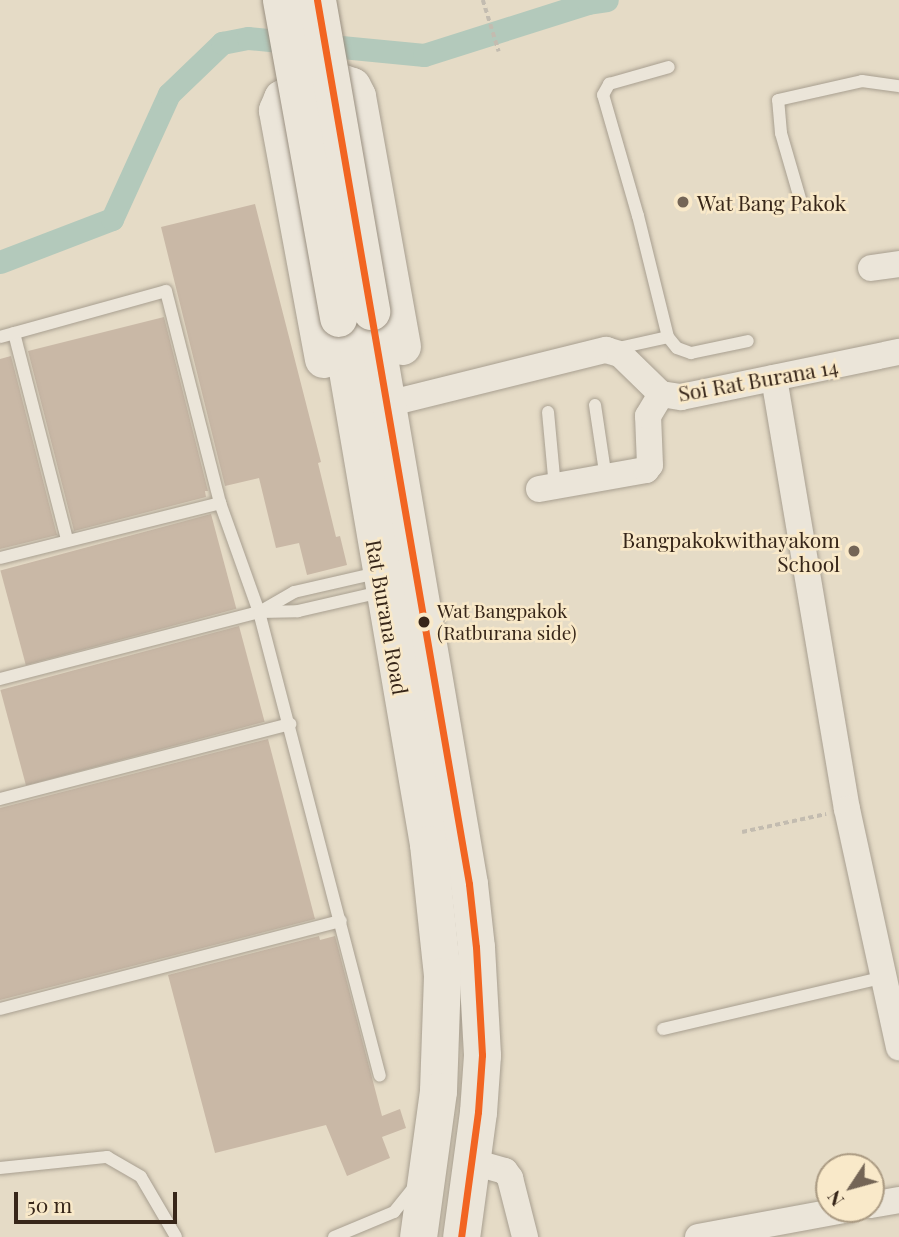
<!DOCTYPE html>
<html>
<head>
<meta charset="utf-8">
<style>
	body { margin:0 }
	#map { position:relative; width:899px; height:1237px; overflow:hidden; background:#e5dbc6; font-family:"Playfair Display",serif }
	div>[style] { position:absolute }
	.canal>* { height:23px; margin:-11.5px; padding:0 11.5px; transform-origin:11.5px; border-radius:11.5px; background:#b3c9bb }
	.building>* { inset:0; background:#c9b8a6; transform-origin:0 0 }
	.path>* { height:3.5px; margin-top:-1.75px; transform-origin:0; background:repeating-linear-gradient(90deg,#c3bcb0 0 5px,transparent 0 8.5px) }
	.roads { filter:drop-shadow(0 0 2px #a89f90) drop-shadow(0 0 2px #a89f90) }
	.lane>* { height:12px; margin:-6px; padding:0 6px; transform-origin:6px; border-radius:6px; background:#ebe5d9 }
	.street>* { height:26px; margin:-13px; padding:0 13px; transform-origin:13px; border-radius:13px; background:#ebe5d9 }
	.secondary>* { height:37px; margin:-18.5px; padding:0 18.5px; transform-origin:18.5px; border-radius:18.5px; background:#ebe5d9 }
	.bridges { filter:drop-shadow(0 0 2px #998f80) drop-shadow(0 0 2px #998f80) }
	.secondary-bridge>* { height:37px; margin:-18.5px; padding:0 18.5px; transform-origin:18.5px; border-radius:18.5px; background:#ebe5d9 }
	.bus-1>* { height:7px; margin:-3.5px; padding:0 3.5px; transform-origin:3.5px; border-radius:3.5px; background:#f26522 }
	.dots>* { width:19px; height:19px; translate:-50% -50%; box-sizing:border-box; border:4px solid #f9e9c9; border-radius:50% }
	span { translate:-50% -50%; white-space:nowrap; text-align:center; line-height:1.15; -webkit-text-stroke:5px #f9e9c9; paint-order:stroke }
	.bus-label { font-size:19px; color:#372619 }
	.left { translate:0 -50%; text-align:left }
	.poi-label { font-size:21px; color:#372619 }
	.right { translate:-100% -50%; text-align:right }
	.street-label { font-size:21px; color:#372619 }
	.north { position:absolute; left:815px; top:1153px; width:70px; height:70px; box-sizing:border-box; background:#f9e9c9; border:2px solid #ab9b83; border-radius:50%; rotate:234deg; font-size:19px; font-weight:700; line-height:28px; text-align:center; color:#372619 }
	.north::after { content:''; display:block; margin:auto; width:24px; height:32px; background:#746556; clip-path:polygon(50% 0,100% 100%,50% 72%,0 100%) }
	.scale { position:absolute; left:14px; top:1192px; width:163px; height:32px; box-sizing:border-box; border:4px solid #372619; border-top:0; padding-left:9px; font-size:21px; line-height:24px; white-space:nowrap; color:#372619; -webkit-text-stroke:5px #f9e9c9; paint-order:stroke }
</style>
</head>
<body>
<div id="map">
	<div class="canal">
		<i style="left:0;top:262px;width:120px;rotate:-21deg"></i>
		<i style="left:112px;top:219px;width:137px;rotate:-65.5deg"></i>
		<i style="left:169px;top:94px;width:74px;rotate:-43.9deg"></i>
		<i style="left:222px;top:43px;width:26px;rotate:-11deg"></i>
		<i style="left:248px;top:38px;width:177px;rotate:5.5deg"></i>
		<i style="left:424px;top:55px;width:172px;rotate:-17.6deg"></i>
		<i style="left:588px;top:3px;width:19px;rotate:-9deg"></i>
	</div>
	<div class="building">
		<i style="clip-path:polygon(255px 204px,321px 462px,318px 463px,336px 537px,340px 536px,347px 565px,307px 575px,299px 543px,276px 548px,259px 478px,225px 486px,161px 227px)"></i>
		<i style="clip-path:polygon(164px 317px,208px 491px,205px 491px,206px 497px,74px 531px,28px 351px)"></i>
		<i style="clip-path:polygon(11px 356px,57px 535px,0 549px,0 359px)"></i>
		<i style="left:211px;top:514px;width:98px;height:218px;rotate:75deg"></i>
		<i style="left:239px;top:626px;width:99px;height:247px;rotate:75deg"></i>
		<i style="clip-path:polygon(268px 739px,315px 919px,0 1000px,0 808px)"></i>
		<i style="clip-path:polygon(319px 936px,320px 940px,335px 936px,382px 1116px,400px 1109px,406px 1128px,382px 1137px,390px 1158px,347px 1176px,326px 1125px,215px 1153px,168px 975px)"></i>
	</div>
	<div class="path">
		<i style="left:483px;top:0;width:54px;rotate:72.9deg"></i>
		<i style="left:742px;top:832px;width:86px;rotate:-12.1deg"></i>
	</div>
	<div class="roads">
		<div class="lane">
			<i style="left:801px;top:202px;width:72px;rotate:-106.2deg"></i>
			<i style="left:781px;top:133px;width:33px;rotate:-95deg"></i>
			<i style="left:778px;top:100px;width:86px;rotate:-12.7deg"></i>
			<i style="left:862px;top:81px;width:37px;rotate:8deg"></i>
			<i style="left:14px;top:333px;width:214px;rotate:75.6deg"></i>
			<i style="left:0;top:337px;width:172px;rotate:-15.5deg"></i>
			<i style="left:166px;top:291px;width:219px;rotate:75.7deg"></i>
			<i style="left:220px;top:503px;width:116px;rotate:70.3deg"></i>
			<i style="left:259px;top:612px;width:479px;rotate:75.4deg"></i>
			<i style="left:668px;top:337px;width:14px;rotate:51deg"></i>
			<i style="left:677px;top:348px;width:15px;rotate:20deg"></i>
			<i style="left:691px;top:353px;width:58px;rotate:-11.9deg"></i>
			<i style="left:614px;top:349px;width:55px;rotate:-12.5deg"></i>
			<i style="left:668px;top:337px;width:125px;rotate:-103.9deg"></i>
			<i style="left:638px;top:216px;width:126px;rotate:-106.1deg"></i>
			<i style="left:603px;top:95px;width:13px;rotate:-61deg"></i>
			<i style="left:609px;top:84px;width:62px;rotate:-15.8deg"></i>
			<i style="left:595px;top:405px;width:75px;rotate:81.5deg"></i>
			<i style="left:548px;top:412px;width:75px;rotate:84.7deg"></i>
			<i style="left:0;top:558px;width:227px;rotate:-14deg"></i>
			<i style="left:263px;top:610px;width:36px;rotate:-30deg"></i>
			<i style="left:294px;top:592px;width:85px;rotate:-12.9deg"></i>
			<i style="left:0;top:679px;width:268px;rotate:-14.5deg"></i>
			<i style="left:259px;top:612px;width:39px;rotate:-1deg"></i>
			<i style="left:298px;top:611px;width:85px;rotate:-12.9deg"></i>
			<i style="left:0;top:799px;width:300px;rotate:-14.5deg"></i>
			<i style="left:0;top:1009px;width:352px;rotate:-14.5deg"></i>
			<i style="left:663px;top:1029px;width:227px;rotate:-13.2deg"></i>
			<i style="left:0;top:1168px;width:108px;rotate:-5.9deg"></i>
			<i style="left:107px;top:1157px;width:39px;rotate:30deg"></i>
			<i style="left:141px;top:1177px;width:69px;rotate:59.7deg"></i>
			<i style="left:334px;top:1237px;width:65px;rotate:-22.6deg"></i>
			<i style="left:394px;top:1212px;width:33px;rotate:-51deg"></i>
		</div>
		<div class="street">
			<i style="left:871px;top:268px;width:28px;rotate:-8deg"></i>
			<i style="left:774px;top:378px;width:437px;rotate:80.4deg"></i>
			<i style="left:847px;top:809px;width:244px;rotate:77.7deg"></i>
			<i style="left:387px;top:404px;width:226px;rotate:-13.9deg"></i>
			<i style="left:606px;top:350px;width:15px;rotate:16deg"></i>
			<i style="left:620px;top:354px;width:57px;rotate:44.3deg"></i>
			<i style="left:661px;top:394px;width:20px;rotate:9deg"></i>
			<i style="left:681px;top:397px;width:223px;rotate:-11.7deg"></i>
			<i style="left:539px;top:489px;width:109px;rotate:-10.1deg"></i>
			<i style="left:646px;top:470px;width:6px;rotate:-51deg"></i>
			<i style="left:650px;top:465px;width:49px;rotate:-92.3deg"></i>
			<i style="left:648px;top:416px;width:26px;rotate:-59deg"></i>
			<i style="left:473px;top:1162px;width:33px;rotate:16deg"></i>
			<i style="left:505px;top:1171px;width:9px;rotate:54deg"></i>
			<i style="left:510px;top:1178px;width:61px;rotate:75.7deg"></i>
			<i style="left:871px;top:1205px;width:28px;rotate:-10deg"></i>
			<i style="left:698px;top:1237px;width:154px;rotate:-10.5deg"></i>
		</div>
		<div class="secondary">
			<i style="left:371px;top:311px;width:581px;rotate:80.29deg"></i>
			<i style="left:469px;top:884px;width:63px;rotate:83.7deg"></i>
			<i style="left:476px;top:947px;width:108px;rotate:86.8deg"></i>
			<i style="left:482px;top:1055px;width:57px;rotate:94deg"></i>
			<i style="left:478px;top:1112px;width:126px;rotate:97.7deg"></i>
			<i style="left:338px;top:318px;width:534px;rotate:80.29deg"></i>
			<i style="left:428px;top:844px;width:133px;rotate:83.9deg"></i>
			<i style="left:442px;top:976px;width:115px;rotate:92deg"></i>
			<i style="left:438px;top:1091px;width:147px;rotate:97.8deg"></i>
			<i style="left:323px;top:359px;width:253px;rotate:-100.5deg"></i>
			<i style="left:277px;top:110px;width:13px;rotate:-67deg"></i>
			<i style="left:282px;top:98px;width:63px;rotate:-13.8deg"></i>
			<i style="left:343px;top:83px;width:9px;rotate:18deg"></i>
			<i style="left:352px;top:86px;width:11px;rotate:63deg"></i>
			<i style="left:357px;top:96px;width:254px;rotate:79.8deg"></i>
		</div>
	</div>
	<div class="bridges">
		<div class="secondary-bridge">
			<i style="left:281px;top:0;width:323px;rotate:79.8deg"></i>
			<i style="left:317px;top:0;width:316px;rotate:80.1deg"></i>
		</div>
	</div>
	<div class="bus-1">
		<i style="left:317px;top:0;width:897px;rotate:80.24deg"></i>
		<i style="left:469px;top:884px;width:63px;rotate:83.7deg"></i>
		<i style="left:476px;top:947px;width:108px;rotate:86.8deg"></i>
		<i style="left:482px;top:1055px;width:57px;rotate:94deg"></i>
		<i style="left:478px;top:1112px;width:126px;rotate:97.7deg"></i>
	</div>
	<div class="dots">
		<i style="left:683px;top:202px;background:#746556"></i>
		<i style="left:854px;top:551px;background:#746556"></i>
		<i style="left:424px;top:622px;background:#372619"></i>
	</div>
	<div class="bus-label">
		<span class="left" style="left:437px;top:622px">Wat Bangpakok<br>(Ratburana side)</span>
	</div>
	<div class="poi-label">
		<span class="left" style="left:697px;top:202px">Wat Bang Pakok</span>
		<span class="right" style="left:840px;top:551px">Bangpakokwithayakom<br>School</span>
	</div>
	<div class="street-label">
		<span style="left:758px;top:379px;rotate:-10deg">Soi Rat Burana 14</span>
		<span style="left:388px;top:617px;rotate:80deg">Rat Burana Road</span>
	</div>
	<div class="north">N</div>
	<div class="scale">50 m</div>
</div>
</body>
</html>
